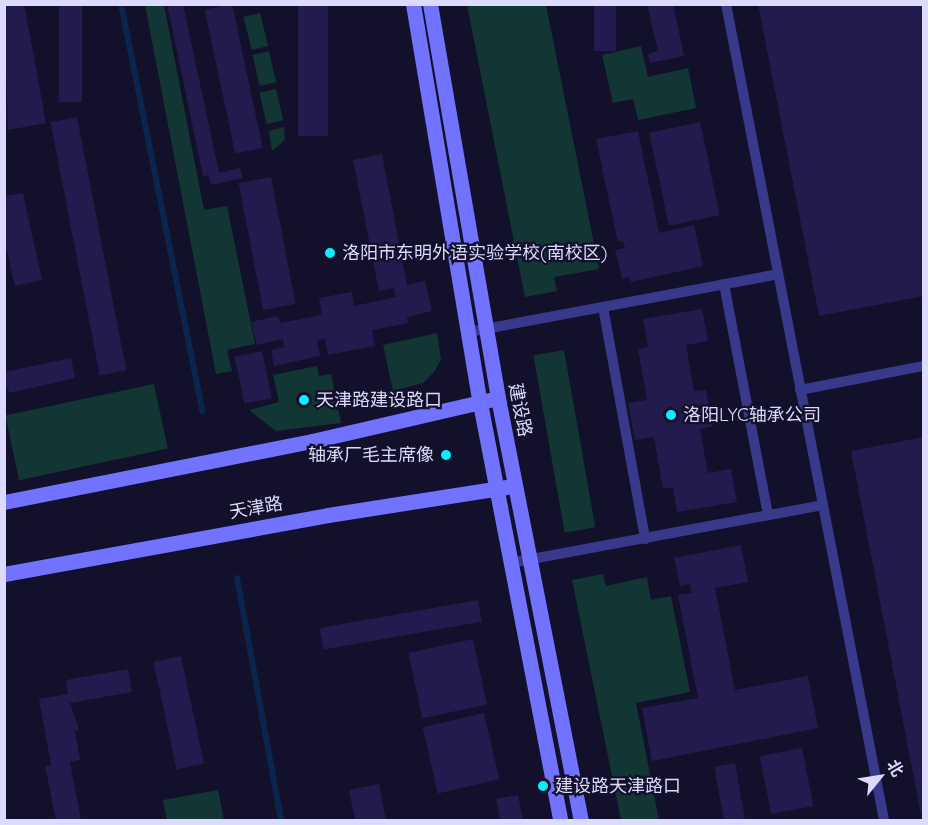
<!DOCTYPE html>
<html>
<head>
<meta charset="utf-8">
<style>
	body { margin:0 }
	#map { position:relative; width:928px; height:825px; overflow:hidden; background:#13102b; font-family:Quicksand,"Noto Sans SC",sans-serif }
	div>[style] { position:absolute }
	.green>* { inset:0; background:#123633; transform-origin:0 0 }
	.stream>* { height:6px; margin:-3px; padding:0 3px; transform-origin:3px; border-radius:3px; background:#0a2650 }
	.building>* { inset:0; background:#231b4d; transform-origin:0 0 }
	.lane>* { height:10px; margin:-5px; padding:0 5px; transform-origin:5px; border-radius:5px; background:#39398c }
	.secondary>* { height:15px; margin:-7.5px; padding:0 7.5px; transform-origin:7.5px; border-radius:7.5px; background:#7173ff }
	.dots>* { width:16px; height:16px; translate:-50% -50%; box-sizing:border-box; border:3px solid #13102b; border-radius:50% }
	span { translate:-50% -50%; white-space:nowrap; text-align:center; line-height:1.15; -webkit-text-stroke:4.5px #13102b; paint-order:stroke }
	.poi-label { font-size:18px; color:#dddaff }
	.left { translate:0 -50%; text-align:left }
	.right { translate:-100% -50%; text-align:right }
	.street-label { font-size:18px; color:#dddaff }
	.frame { position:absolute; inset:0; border:6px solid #dddaff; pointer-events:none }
	.north { position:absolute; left:850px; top:747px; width:60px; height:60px; -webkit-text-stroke:4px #13102b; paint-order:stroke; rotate:60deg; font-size:16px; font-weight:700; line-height:24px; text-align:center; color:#dddaff }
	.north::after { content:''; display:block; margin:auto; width:21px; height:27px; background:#dddaff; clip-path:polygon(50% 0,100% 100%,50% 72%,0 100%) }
</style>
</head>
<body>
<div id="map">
	<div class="green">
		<i style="clip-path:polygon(145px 5px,164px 5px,204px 210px,227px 206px,255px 344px,227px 350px,232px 371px,216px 374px)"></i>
		<i style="clip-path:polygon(467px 5px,546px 5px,599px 269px,554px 277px,557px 291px,525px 297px)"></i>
		<i style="left:260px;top:13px;width:34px;height:17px;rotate:76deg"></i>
		<i style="clip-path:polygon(641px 46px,648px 77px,688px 68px,696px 108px,638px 120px,633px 99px,613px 103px,602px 55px)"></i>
		<i style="left:269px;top:51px;width:32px;height:17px;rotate:77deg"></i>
		<i style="left:276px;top:89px;width:32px;height:17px;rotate:77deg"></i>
		<i style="clip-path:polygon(284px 127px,285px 140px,272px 151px,269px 131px)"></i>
		<i style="clip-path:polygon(437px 333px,441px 360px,434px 372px,423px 383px,393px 391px,383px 345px)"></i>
		<i style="left:564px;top:350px;width:180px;height:31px;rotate:80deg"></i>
		<i style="clip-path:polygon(317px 366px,319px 376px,331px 374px,341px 423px,276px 431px,249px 410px,279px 402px,273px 375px)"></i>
		<i style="left:154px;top:384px;width:66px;height:152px;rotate:78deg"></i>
		<i style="clip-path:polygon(603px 574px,606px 586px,647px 577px,651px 600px,671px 596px,690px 692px,636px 703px,659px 820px,621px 820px,572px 580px)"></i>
		<i style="clip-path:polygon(218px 790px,224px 820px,167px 820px,163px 800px)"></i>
	</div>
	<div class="stream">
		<i style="left:121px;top:4px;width:415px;rotate:78.7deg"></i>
		<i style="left:237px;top:578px;width:246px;rotate:79.7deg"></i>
	</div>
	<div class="building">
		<i style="clip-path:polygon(4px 4px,24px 4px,46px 123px,8px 130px)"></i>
		<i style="left:59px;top:4px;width:23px;height:98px"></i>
		<i style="clip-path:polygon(167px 4px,183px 4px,219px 173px,240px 168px,243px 178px,211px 185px,209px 175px,203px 176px)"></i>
		<i style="left:232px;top:4px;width:147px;height:28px;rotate:78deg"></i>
		<i style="left:298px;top:4px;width:30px;height:132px"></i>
		<i style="left:594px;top:4px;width:22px;height:47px"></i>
		<i style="clip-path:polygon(647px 4px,673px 4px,684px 56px,650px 63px,648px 54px,658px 51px)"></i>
		<i style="clip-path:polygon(758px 4px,924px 4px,924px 296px,819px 316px)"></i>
		<i style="left:77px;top:117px;width:258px;height:27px;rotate:79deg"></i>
		<i style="left:700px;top:122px;width:95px;height:52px;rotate:78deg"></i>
		<i style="clip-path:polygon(638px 131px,659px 233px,694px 225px,703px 266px,631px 282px,629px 277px,622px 279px,615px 250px,625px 248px,623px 241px,618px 242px,596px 139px)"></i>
		<i style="clip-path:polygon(382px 154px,407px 285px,425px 281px,432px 311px,407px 317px,408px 323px,372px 330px,375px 346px,328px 355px,325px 339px,317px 340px,320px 356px,274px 366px,271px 350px,284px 347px,283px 339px,257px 345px,251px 322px,278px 316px,280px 323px,322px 315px,319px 298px,352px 292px,354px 306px,396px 297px,394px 288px,379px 291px,353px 160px)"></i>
		<i style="left:271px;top:177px;width:129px;height:33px;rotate:79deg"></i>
		<i style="clip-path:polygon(23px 193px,42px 280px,15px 286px,4px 237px,4px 196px)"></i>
		<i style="clip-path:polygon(702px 309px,708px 341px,686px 345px,694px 391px,706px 390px,713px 426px,700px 429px,708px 473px,731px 469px,737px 502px,677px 512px,673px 487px,663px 489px,654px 437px,635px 440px,628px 403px,647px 400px,638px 349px,648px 347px,643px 319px)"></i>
		<i style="left:262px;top:351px;width:48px;height:28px;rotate:78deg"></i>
		<i style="clip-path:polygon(71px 358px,75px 378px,10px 393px,4px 383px,4px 372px)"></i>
		<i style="clip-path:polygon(924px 437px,924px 820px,922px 820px,851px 451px)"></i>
		<i style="clip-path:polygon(741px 545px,748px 582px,715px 588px,735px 690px,808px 676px,818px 728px,652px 761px,642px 708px,698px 698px,678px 595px,692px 593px,690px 584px,680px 586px,674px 558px)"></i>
		<i style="left:478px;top:600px;width:22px;height:161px;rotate:80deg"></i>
		<i style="left:473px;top:639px;width:67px;height:66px;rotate:78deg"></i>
		<i style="left:181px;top:656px;width:110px;height:28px;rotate:78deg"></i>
		<i style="clip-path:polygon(128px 669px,132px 692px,70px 703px,79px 730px,75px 731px,80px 760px,70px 762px,81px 820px,56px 820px,45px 766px,51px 765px,39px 699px,68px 694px,66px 680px)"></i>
		<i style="left:484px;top:713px;width:68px;height:63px;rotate:77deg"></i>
		<i style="left:802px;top:748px;width:59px;height:43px;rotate:79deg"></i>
		<i style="left:735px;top:763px;width:58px;height:21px;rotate:80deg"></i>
		<i style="clip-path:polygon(379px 784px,386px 820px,355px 820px,349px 790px)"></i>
		<i style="clip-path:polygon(518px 795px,523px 820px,500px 820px,496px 799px)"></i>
	</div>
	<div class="lane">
		<i style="left:726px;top:4px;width:831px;rotate:79.04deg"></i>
		<i style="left:724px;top:284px;width:235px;rotate:79.2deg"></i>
		<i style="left:603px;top:307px;width:236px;rotate:79.7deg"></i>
		<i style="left:469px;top:332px;width:314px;rotate:-10.6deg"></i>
		<i style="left:800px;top:390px;width:126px;rotate:-11deg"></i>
		<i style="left:510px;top:563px;width:318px;rotate:-10.5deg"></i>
	</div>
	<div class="secondary">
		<i style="left:413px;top:4px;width:405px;rotate:80.5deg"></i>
		<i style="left:480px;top:403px;width:425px;rotate:79.1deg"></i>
		<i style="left:430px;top:4px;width:400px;rotate:80.2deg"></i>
		<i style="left:498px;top:398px;width:430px;rotate:78.9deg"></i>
		<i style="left:4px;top:502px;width:314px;rotate:-11.2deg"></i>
		<i style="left:312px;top:441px;width:182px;rotate:-13deg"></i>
		<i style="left:4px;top:574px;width:329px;rotate:-10.3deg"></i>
		<i style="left:328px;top:515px;width:181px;rotate:-8.9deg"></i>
	</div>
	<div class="dots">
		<i style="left:330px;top:253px;background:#06efff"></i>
		<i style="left:304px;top:400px;background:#06efff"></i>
		<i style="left:671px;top:415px;background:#06efff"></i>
		<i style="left:446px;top:455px;background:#06efff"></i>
		<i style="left:543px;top:786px;background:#06efff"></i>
	</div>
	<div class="poi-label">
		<span class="left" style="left:342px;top:253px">洛阳市东明外语实验学校(南校区)</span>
		<span class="left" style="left:316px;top:400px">天津路建设路口</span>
		<span class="left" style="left:683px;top:415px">洛阳LYC轴承公司</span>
		<span class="right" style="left:434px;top:455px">轴承厂毛主席像</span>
		<span class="left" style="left:555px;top:786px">建设路天津路口</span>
	</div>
	<div class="street-label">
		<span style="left:520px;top:410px;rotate:79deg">建设路</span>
		<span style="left:256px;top:508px;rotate:-10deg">天津路</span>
	</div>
	<div class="frame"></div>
	<div class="north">北</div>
</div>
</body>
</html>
